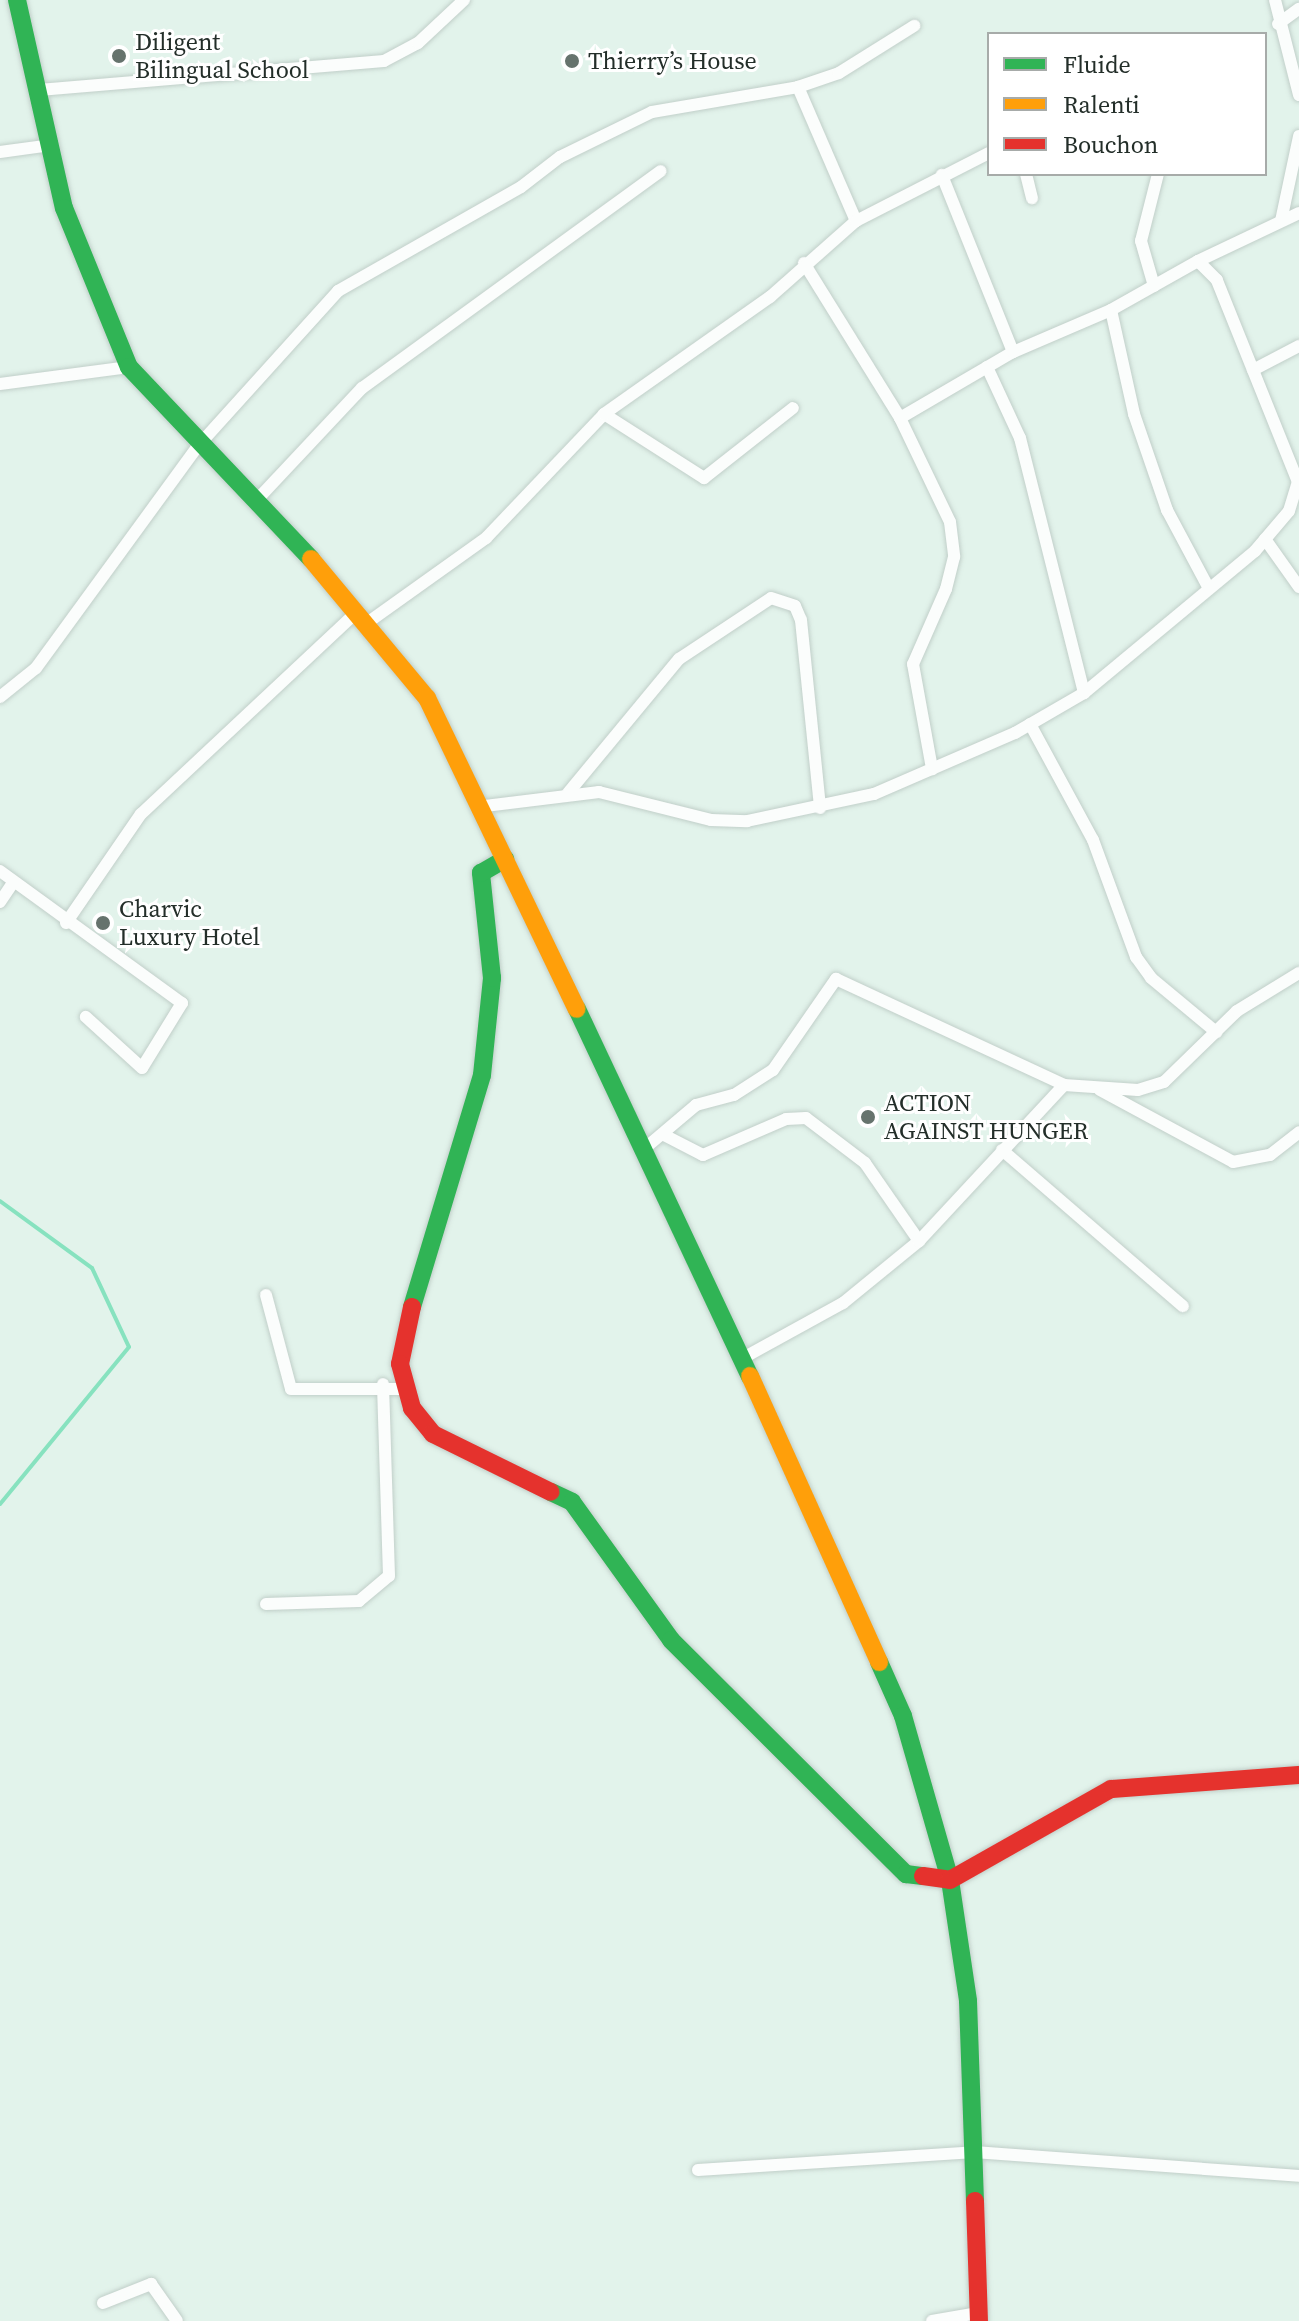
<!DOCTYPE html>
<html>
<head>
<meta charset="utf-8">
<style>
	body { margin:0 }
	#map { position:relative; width:1299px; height:2321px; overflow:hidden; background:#e2f3eb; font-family:"Source Serif 4",serif }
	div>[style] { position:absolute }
	.stream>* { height:4px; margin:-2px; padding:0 2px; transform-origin:2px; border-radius:2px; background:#87e2bf }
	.roads { filter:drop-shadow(0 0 2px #c1cfc9) drop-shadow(0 0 2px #c1cfc9) }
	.street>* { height:12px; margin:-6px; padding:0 6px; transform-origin:6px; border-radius:6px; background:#fbfdfc }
	.fast>* { height:18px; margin:-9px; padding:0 9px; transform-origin:9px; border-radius:9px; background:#30b455 }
	.slow>* { height:18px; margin:-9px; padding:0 9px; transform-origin:9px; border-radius:9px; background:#ff9f0a }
	.jam>* { height:18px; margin:-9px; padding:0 9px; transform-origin:9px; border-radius:9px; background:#e5322d }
	.dots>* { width:22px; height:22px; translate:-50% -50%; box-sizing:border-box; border:4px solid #fff; border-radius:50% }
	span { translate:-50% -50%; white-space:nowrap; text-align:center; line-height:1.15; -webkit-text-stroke:6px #fff; paint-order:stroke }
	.poi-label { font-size:24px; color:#232e29 }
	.left { translate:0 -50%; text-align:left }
	.legend { position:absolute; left:987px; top:32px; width:280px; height:144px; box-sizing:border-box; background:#fff; border:2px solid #a7aba9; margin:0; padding:10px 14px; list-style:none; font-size:24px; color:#232e29 }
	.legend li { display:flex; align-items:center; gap:16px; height:40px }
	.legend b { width:40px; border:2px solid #a7aba9 }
</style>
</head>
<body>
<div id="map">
	<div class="stream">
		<i style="left:0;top:1201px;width:114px;rotate:36.1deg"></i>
		<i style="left:92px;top:1268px;width:87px;rotate:64.9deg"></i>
		<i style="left:129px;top:1347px;width:203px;rotate:129.4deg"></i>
	</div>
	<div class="roads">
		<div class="street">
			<i style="left:1275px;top:0;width:98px;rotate:75.8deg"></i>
			<i style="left:1278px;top:24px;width:26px;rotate:-36deg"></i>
			<i style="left:798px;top:87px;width:146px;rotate:66.6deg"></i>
			<i style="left:39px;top:90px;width:346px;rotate:-4.8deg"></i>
			<i style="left:384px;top:61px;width:38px;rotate:-28deg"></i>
			<i style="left:418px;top:43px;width:63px;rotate:-43.1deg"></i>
			<i style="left:0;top:152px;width:51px;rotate:-7.8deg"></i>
			<i style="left:1026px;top:174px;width:25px;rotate:76deg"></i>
			<i style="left:1281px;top:221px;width:87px;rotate:-78deg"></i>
			<i style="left:1198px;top:261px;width:112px;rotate:-25.4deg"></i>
			<i style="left:804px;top:263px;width:182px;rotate:58.2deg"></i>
			<i style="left:900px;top:418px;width:115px;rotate:64.3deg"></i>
			<i style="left:950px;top:522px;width:35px;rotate:83deg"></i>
			<i style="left:954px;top:557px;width:33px;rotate:104deg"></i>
			<i style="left:946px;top:589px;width:82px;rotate:113.7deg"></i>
			<i style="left:913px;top:664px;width:107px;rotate:79.7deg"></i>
			<i style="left:1154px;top:286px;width:47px;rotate:-106.1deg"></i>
			<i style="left:1141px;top:241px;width:69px;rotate:-75.8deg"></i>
			<i style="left:1111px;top:310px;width:107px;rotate:77.5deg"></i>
			<i style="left:1134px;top:414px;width:102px;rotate:71deg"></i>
			<i style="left:1167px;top:510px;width:85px;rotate:61.9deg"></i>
			<i style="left:987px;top:367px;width:78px;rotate:65.1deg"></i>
			<i style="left:1020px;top:438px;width:263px;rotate:75.9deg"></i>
			<i style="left:1253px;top:370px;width:52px;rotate:-27.6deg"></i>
			<i style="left:0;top:384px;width:130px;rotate:-7.5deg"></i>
			<i style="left:604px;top:414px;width:119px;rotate:32.6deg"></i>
			<i style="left:704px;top:478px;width:113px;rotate:-38.2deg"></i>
			<i style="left:900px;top:418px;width:131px;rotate:-30.3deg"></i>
			<i style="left:254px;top:503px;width:158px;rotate:-46.8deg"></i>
			<i style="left:362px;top:388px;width:369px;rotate:-36deg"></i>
			<i style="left:1265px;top:539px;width:59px;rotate:54.7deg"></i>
			<i style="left:370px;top:621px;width:143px;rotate:-35.6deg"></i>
			<i style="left:486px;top:538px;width:171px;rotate:-46.4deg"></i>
			<i style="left:604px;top:414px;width:203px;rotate:-35.2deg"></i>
			<i style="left:770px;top:297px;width:115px;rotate:-41.5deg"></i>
			<i style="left:856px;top:221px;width:149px;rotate:-27.1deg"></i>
			<i style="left:0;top:697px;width:46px;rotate:-38.9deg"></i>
			<i style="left:36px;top:668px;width:275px;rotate:-53.9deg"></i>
			<i style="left:198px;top:446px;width:209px;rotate:-47.9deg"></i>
			<i style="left:338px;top:291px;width:210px;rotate:-29.6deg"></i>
			<i style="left:521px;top:187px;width:49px;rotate:-37.6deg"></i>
			<i style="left:560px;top:157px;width:102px;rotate:-26.1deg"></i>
			<i style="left:652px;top:112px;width:148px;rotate:-9.7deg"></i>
			<i style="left:798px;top:87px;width:43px;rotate:-18.9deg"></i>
			<i style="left:839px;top:73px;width:89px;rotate:-32.1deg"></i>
			<i style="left:1030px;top:724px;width:132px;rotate:61.5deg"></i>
			<i style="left:1093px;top:840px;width:125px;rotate:69.8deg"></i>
			<i style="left:1136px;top:957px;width:26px;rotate:54deg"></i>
			<i style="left:1151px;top:978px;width:85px;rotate:39.7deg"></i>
			<i style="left:568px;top:793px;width:174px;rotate:-50.4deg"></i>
			<i style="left:679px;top:659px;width:110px;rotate:-33.5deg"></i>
			<i style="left:771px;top:598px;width:25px;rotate:18deg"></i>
			<i style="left:795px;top:606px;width:15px;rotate:67deg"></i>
			<i style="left:801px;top:620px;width:189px;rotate:84.2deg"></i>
			<i style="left:485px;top:806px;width:115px;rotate:-7deg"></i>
			<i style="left:599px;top:792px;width:115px;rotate:14deg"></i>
			<i style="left:711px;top:820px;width:36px;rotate:2deg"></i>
			<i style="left:747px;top:821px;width:130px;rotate:-12deg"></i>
			<i style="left:874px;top:794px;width:154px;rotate:-23.4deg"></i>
			<i style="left:1015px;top:733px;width:80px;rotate:-30.1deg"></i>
			<i style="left:1084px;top:693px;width:222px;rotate:-39.7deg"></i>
			<i style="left:1255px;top:551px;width:52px;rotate:-49.6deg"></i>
			<i style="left:1289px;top:511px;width:30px;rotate:-73deg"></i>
			<i style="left:1298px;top:482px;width:218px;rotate:-111.9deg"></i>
			<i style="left:1217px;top:280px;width:27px;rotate:-135deg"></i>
			<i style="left:1198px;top:261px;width:100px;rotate:150.6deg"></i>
			<i style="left:1111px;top:310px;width:107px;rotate:156.8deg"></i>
			<i style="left:1013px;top:352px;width:191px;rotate:-111.9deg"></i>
			<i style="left:0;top:871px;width:225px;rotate:36deg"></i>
			<i style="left:182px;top:1003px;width:76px;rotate:121.6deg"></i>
			<i style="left:142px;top:1068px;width:76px;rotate:-137.7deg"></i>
			<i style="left:0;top:902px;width:23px;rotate:-56deg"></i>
			<i style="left:66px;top:923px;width:132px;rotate:-55.5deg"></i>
			<i style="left:141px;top:814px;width:297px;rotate:-43.1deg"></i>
			<i style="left:1100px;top:1090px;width:151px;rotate:28.4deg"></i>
			<i style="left:1233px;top:1162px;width:38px;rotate:-11deg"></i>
			<i style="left:1270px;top:1155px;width:37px;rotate:-38deg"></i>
			<i style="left:664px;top:1135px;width:44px;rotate:27.1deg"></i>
			<i style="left:703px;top:1155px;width:90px;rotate:-23.4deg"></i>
			<i style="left:786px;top:1119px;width:20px;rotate:-3deg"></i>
			<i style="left:806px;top:1118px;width:74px;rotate:37.3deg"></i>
			<i style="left:865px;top:1163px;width:95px;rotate:55.3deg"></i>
			<i style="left:644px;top:1149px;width:68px;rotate:-40.2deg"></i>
			<i style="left:696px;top:1105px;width:39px;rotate:-15deg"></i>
			<i style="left:734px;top:1095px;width:46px;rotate:-32.7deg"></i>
			<i style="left:773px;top:1070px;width:111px;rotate:-55.3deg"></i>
			<i style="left:836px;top:979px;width:251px;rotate:24.9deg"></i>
			<i style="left:1002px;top:1150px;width:239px;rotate:40.8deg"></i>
			<i style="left:266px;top:1295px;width:97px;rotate:75.1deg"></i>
			<i style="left:291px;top:1389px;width:112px"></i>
			<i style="left:741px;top:1359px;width:116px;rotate:-28.8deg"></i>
			<i style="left:843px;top:1303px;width:98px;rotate:-39.2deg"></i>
			<i style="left:919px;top:1241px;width:213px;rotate:-47.1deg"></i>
			<i style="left:1064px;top:1085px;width:74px;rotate:3.9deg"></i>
			<i style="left:1138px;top:1090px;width:27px;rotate:-17deg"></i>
			<i style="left:1164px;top:1082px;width:102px;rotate:-44.2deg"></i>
			<i style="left:1237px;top:1011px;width:73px;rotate:-31.5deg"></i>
			<i style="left:266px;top:1604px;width:93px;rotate:-1.8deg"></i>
			<i style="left:359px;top:1601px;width:39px;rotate:-40deg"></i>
			<i style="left:389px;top:1576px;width:192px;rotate:-91.8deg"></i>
			<i style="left:698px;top:2170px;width:277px;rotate:-3.7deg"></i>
			<i style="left:974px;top:2152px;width:326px;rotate:4.2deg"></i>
			<i style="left:103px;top:2303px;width:52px;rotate:-21.6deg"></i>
			<i style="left:151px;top:2284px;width:45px;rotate:54.9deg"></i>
			<i style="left:932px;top:2321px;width:47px;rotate:-9.9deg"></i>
		</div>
		<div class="fast">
			<i style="left:17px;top:0;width:213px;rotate:77.3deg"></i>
			<i style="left:64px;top:208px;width:172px;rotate:67.8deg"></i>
			<i style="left:129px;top:367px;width:265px;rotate:46.5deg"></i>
			<i style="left:577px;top:1009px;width:406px;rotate:64.8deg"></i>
			<i style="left:412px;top:1307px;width:242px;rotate:-73.2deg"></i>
			<i style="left:482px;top:1075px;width:98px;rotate:-84.1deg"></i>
			<i style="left:492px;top:978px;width:106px;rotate:-96deg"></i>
			<i style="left:481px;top:873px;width:28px;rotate:-30deg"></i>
			<i style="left:551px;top:1492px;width:23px;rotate:25deg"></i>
			<i style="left:572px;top:1502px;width:170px;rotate:54.3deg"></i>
			<i style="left:671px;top:1640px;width:332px;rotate:44.9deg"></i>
			<i style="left:906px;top:1874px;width:17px;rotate:7deg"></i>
			<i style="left:879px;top:1662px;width:59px;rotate:66deg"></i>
			<i style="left:903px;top:1716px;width:171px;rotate:74deg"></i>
			<i style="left:950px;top:1880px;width:122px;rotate:81.5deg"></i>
			<i style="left:968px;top:2001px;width:200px;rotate:88deg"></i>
		</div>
		<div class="slow">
			<i style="left:311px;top:559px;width:181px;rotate:50.2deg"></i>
			<i style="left:427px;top:698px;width:345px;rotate:64.3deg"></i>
			<i style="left:750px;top:1376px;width:314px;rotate:65.7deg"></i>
		</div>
		<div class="jam">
			<i style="left:412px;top:1307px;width:58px;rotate:101.9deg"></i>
			<i style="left:400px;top:1364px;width:46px;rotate:74.7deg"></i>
			<i style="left:412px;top:1408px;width:33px;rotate:51deg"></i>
			<i style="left:433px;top:1434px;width:131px;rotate:26.2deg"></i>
			<i style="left:923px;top:1876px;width:27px;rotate:8deg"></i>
			<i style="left:950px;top:1880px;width:185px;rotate:-29.5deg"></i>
			<i style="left:1111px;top:1789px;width:189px;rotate:-4.3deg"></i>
			<i style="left:975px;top:2201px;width:120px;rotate:88.1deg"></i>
		</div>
	</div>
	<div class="dots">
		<i style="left:119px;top:56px;background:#66736d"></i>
		<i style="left:572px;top:61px;background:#66736d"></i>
		<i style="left:103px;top:923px;background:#66736d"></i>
		<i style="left:868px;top:1117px;background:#66736d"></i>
	</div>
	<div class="poi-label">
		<span class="left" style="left:135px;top:56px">Diligent<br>Bilingual School</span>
		<span class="left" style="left:588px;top:61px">Thierry’s House</span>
		<span class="left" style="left:119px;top:923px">Charvic<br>Luxury Hotel</span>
		<span class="left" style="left:884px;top:1117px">ACTION<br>AGAINST HUNGER</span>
	</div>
	<ul class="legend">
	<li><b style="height:10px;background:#30b455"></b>Fluide</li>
	<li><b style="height:10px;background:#ff9f0a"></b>Ralenti</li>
	<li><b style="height:10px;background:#e5322d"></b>Bouchon</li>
	</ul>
</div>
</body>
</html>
